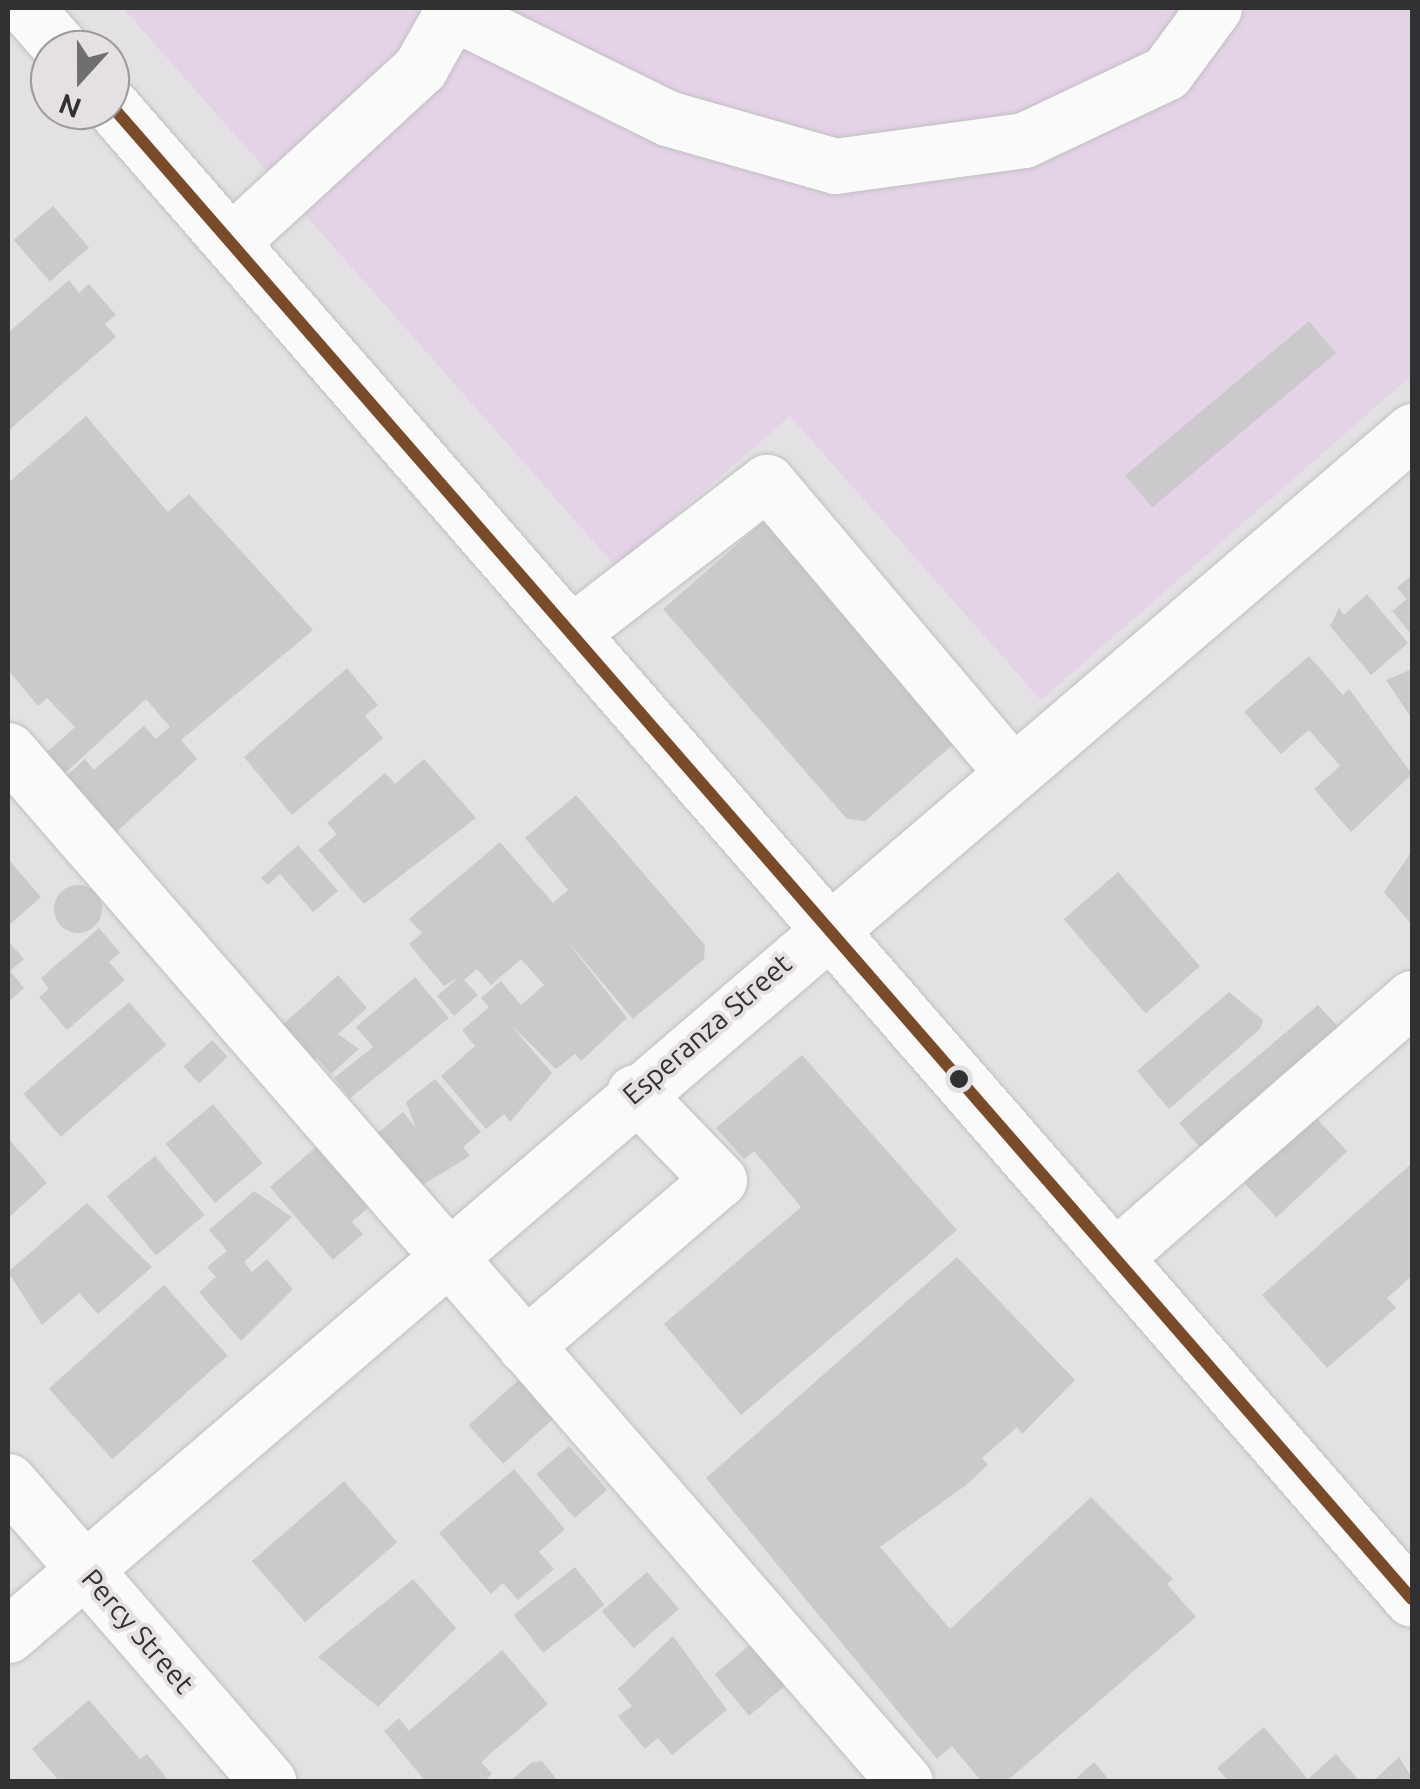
<!DOCTYPE html>
<html>
<head>
<meta charset="utf-8">
<style>
	body { margin:0 }
	#map { position:relative; width:1420px; height:1789px; overflow:hidden; background:#e3e1e3; font-family:Ubuntu,sans-serif }
	div>[style] { position:absolute }
	.green>* { inset:0; background:#e4d2e7 }
	.building>* { inset:0; background:#cbc9cb; transform-origin:0 0 }
	.round { border-radius:50% }
	.roads { filter:drop-shadow(0 0 2px #c0bfc0) drop-shadow(0 0 2px #c0bfc0) }
	.minor>* { height:55px; margin:-27.5px; padding:0 27.5px; transform-origin:27.5px; border-radius:27.5px; background:#fbfafb }
	.major>* { height:55px; margin:-27.5px; padding:0 27.5px; transform-origin:27.5px; border-radius:27.5px; background:#fbfafb }
	.bus-1>* { height:12px; margin:-6px; padding:0 6px; transform-origin:6px; border-radius:6px; background:#7a4b2a }
	.dots>* { width:28px; height:28px; translate:-50% -50%; box-sizing:border-box; border:5px solid #e4e0e4; border-radius:50% }
	span { translate:-50% -50%; white-space:nowrap; text-align:center; line-height:1.15; -webkit-text-stroke:8px #e4e0e4; paint-order:stroke }
	.street-label { font-size:28px; color:#313032 }
	.frame { position:absolute; inset:0; border:10px solid #313032; pointer-events:none }
	.north { position:absolute; left:30px; top:30px; width:100px; height:100px; box-sizing:border-box; background:#e4e0e4; border:2px solid #9c9a9d; border-radius:50%; rotate:201deg; font-size:28px; font-weight:700; line-height:40px; text-align:center; color:#313032 }
	.north::after { content:''; display:block; margin:auto; width:35px; height:45px; background:#6f6e70; clip-path:polygon(50% 0,100% 100%,50% 72%,0 100%) }
</style>
</head>
<body>
<div id="map">
	<div class="green">
		<i style="clip-path:polygon(123px 8px,1412px 8px,1412px 375px,1041px 700px,790px 416px,616px 567px)"></i>
	</div>
	<div class="building">
		<i style="left:53px;top:206px;width:55px;height:52px;rotate:49deg"></i>
		<i style="clip-path:polygon(69px 280px,79px 293px,89px 284px,116px 315px,105px 324px,116px 337px,8px 431px,8px 333px)"></i>
		<i style="left:1309px;top:321px;width:42px;height:240px;rotate:50deg"></i>
		<i style="clip-path:polygon(86px 416px,168px 512px,189px 494px,313px 630px,181px 740px,197px 759px,113px 835px,64px 778px,85px 759px,94px 770px,144px 726px,156px 739px,170px 727px,146px 699px,64px 774px,46px 753px,75px 727px,47px 698px,38px 706px,8px 670px,8px 483px)"></i>
		<i style="clip-path:polygon(764px 521px,957px 741px,865px 821px,847px 819px,663px 609px)"></i>
		<i style="clip-path:polygon(1412px 575px,1412px 635px,1392px 611px,1407px 599px,1397px 588px)"></i>
		<i style="clip-path:polygon(1367px 594px,1408px 643px,1371px 675px,1330px 626px,1339px 608px,1344px 615px)"></i>
		<i style="clip-path:polygon(1309px 656px,1343px 695px,1349px 689px,1412px 774px,1351px 832px,1314px 789px,1340px 766px,1309px 730px,1281px 754px,1244px 712px)"></i>
		<i style="clip-path:polygon(347px 668px,378px 705px,365px 716px,383px 738px,292px 815px,244px 757px)"></i>
		<i style="clip-path:polygon(1412px 669px,1412px 719px,1386px 680px)"></i>
		<i style="clip-path:polygon(424px 759px,476px 818px,364px 904px,318px 850px,337px 834px,327px 823px,385px 773px,395px 784px)"></i>
		<i style="clip-path:polygon(576px 795px,705px 945px,704px 959px,633px 1019px,565px 938px,627px 1018px,581px 1061px,575px 1054px,556px 1069px,511px 1025px,552px 1073px,510px 1122px,504px 1114px,486px 1129px,441px 1076px,475px 1046px,462px 1030px,489px 1007px,481px 998px,501px 981px,521px 1005px,544px 985px,521px 959px,491px 985px,477px 969px,464px 980px,478px 995px,454px 1016px,437px 996px,459px 977px,444px 986px,409px 944px,422px 933px,409px 919px,500px 842px,553px 903px,568px 890px,525px 838px)"></i>
		<i style="clip-path:polygon(298px 845px,338px 891px,313px 912px,280px 874px,268px 885px,261px 878px)"></i>
		<i style="clip-path:polygon(1412px 851px,1412px 925px,1384px 892px)"></i>
		<i style="clip-path:polygon(8px 859px,41px 897px,8px 926px)"></i>
		<i style="left:1118px;top:872px;width:125px;height:72px;rotate:49deg"></i>
		<i class="round" style="left:54px;top:885px;width:48px;height:48px"></i>
		<i style="clip-path:polygon(99px 928px,120px 953px,109px 962px,125px 980px,67px 1030px,39px 997px,49px 989px,41px 978px)"></i>
		<i style="clip-path:polygon(8px 941px,24px 959px,10px 971px,24px 988px,8px 1002px)"></i>
		<i style="clip-path:polygon(338px 975px,367px 1008px,338px 1034px,359px 1049px,331px 1074px,317px 1058px,309px 1065px,278px 1029px)"></i>
		<i style="clip-path:polygon(415px 977px,449px 1018px,350px 1098px,334px 1078px,373px 1047px,356px 1027px)"></i>
		<i style="clip-path:polygon(1229px 992px,1263px 1020px,1260px 1029px,1169px 1109px,1137px 1071px)"></i>
		<i style="left:129px;top:1002px;width:57px;height:140px;rotate:49deg"></i>
		<i style="clip-path:polygon(1318px 1005px,1341px 1030px,1205px 1153px,1179px 1123px)"></i>
		<i style="left:212px;top:1040px;width:23px;height:39px;rotate:47deg"></i>
		<i style="clip-path:polygon(802px 1055px,957px 1230px,741px 1415px,664px 1324px,801px 1207px,754px 1151px,744px 1159px,716px 1128px)"></i>
		<i style="clip-path:polygon(435px 1079px,481px 1132px,463px 1147px,470px 1156px,416px 1189px,372px 1138px,403px 1112px,416px 1128px,406px 1102px)"></i>
		<i style="left:213px;top:1104px;width:77px;height:62px;rotate:50deg"></i>
		<i style="left:1305px;top:1106px;width:62px;height:97px;rotate:47deg"></i>
		<i style="clip-path:polygon(8px 1138px,47px 1183px,8px 1218px)"></i>
		<i style="clip-path:polygon(317px 1146px,370px 1206px,352px 1222px,363px 1234px,333px 1260px,270px 1187px)"></i>
		<i style="left:155px;top:1156px;width:77px;height:63px;rotate:50deg"></i>
		<i style="clip-path:polygon(1412px 1163px,1412px 1276px,1387px 1298px,1396px 1308px,1327px 1368px,1262px 1295px)"></i>
		<i style="clip-path:polygon(254px 1191px,292px 1217px,244px 1262px,252px 1272px,267px 1259px,293px 1289px,241px 1341px,199px 1292px,216px 1277px,207px 1267px,227px 1251px,209px 1230px)"></i>
		<i style="clip-path:polygon(87px 1203px,152px 1267px,98px 1314px,79px 1293px,42px 1325px,8px 1272px)"></i>
		<i style="clip-path:polygon(957px 1257px,1075px 1380px,1022px 1434px,1017px 1427px,982px 1458px,988px 1465px,966px 1485px,880px 1547px,950px 1629px,1091px 1497px,1173px 1579px,1167px 1584px,1196px 1617px,1006px 1782px,982px 1782px,952px 1746px,937px 1759px,706px 1478px)"></i>
		<i style="left:164px;top:1285px;width:95px;height:155px;rotate:48deg"></i>
		<i style="left:522px;top:1377px;width:52px;height:72px;rotate:48deg"></i>
		<i style="left:569px;top:1446px;width:58px;height:43px;rotate:49deg"></i>
		<i style="clip-path:polygon(514px 1469px,565px 1529px,539px 1552px,554px 1569px,518px 1600px,503px 1583px,491px 1594px,439px 1533px)"></i>
		<i style="left:344px;top:1481px;width:81px;height:122px;rotate:49deg"></i>
		<i style="left:575px;top:1567px;width:48px;height:78px;rotate:52deg"></i>
		<i style="left:647px;top:1572px;width:49px;height:60px;rotate:49deg"></i>
		<i style="clip-path:polygon(413px 1579px,456px 1628px,378px 1707px,318px 1657px)"></i>
		<i style="clip-path:polygon(673px 1636px,727px 1710px,672px 1755px,658px 1738px,645px 1749px,618px 1716px,632px 1706px,618px 1689px)"></i>
		<i style="left:752px;top:1643px;width:54px;height:49px;rotate:50deg"></i>
		<i style="clip-path:polygon(502px 1650px,548px 1704px,481px 1762px,492px 1774px,483px 1782px,426px 1782px,384px 1731px,399px 1718px,409px 1731px)"></i>
		<i style="clip-path:polygon(89px 1700px,140px 1759px,147px 1754px,170px 1782px,60px 1782px,32px 1749px)"></i>
		<i style="clip-path:polygon(1264px 1727px,1308px 1779px,1336px 1754px,1360px 1782px,1229px 1782px,1217px 1768px)"></i>
		<i style="clip-path:polygon(1399px 1757px,1412px 1778px,1372px 1782px)"></i>
		<i style="clip-path:polygon(542px 1761px,559px 1782px,509px 1782px,531px 1763px)"></i>
		<i style="clip-path:polygon(1094px 1762px,1111px 1782px,1072px 1782px)"></i>
	</div>
	<div class="roads">
		<div class="minor">
			<i style="left:456px;top:14px;width:235px;rotate:26.2deg"></i>
			<i style="left:667px;top:118px;width:175px;rotate:15.9deg"></i>
			<i style="left:835px;top:166px;width:191px;rotate:-7.8deg"></i>
			<i style="left:1024px;top:140px;width:157px;rotate:-25.3deg"></i>
			<i style="left:1166px;top:73px;width:81px;rotate:-53.6deg"></i>
			<i style="left:231px;top:242px;width:257px;rotate:-42.6deg"></i>
			<i style="left:420px;top:68px;width:69px;rotate:-60.5deg"></i>
			<i style="left:572px;top:632px;width:246px;rotate:-37.6deg"></i>
			<i style="left:767px;top:482px;width:378px;rotate:49.8deg"></i>
			<i style="left:8px;top:750px;width:1367px;rotate:49deg"></i>
			<i style="left:1115px;top:1257px;width:394px;rotate:-41.1deg"></i>
			<i style="left:525px;top:1346px;width:255px;rotate:-40.6deg"></i>
			<i style="left:719px;top:1180px;width:122px;rotate:-134deg"></i>
			<i style="left:8px;top:1481px;width:398px;rotate:49.1deg"></i>
			<i style="left:8px;top:1635px;width:1850px;rotate:-40.61deg"></i>
		</div>
		<div class="major">
			<i style="left:26px;top:8px;width:56px;rotate:48.6deg"></i>
			<i style="left:110px;top:104px;width:1982px;rotate:48.95deg"></i>
		</div>
	</div>
	<div class="bus-1">
		<i style="left:110px;top:104px;width:1982px;rotate:48.95deg"></i>
	</div>
	<div class="dots">
		<i style="left:959px;top:1079px;background:#313032"></i>
	</div>
	<div class="street-label">
		<span style="left:707px;top:1029px;rotate:-41deg">Esperanza Street</span>
		<span style="left:138px;top:1631px;rotate:49deg">Percy Street</span>
	</div>
	<div class="frame"></div>
	<div class="north">N</div>
</div>
</body>
</html>
